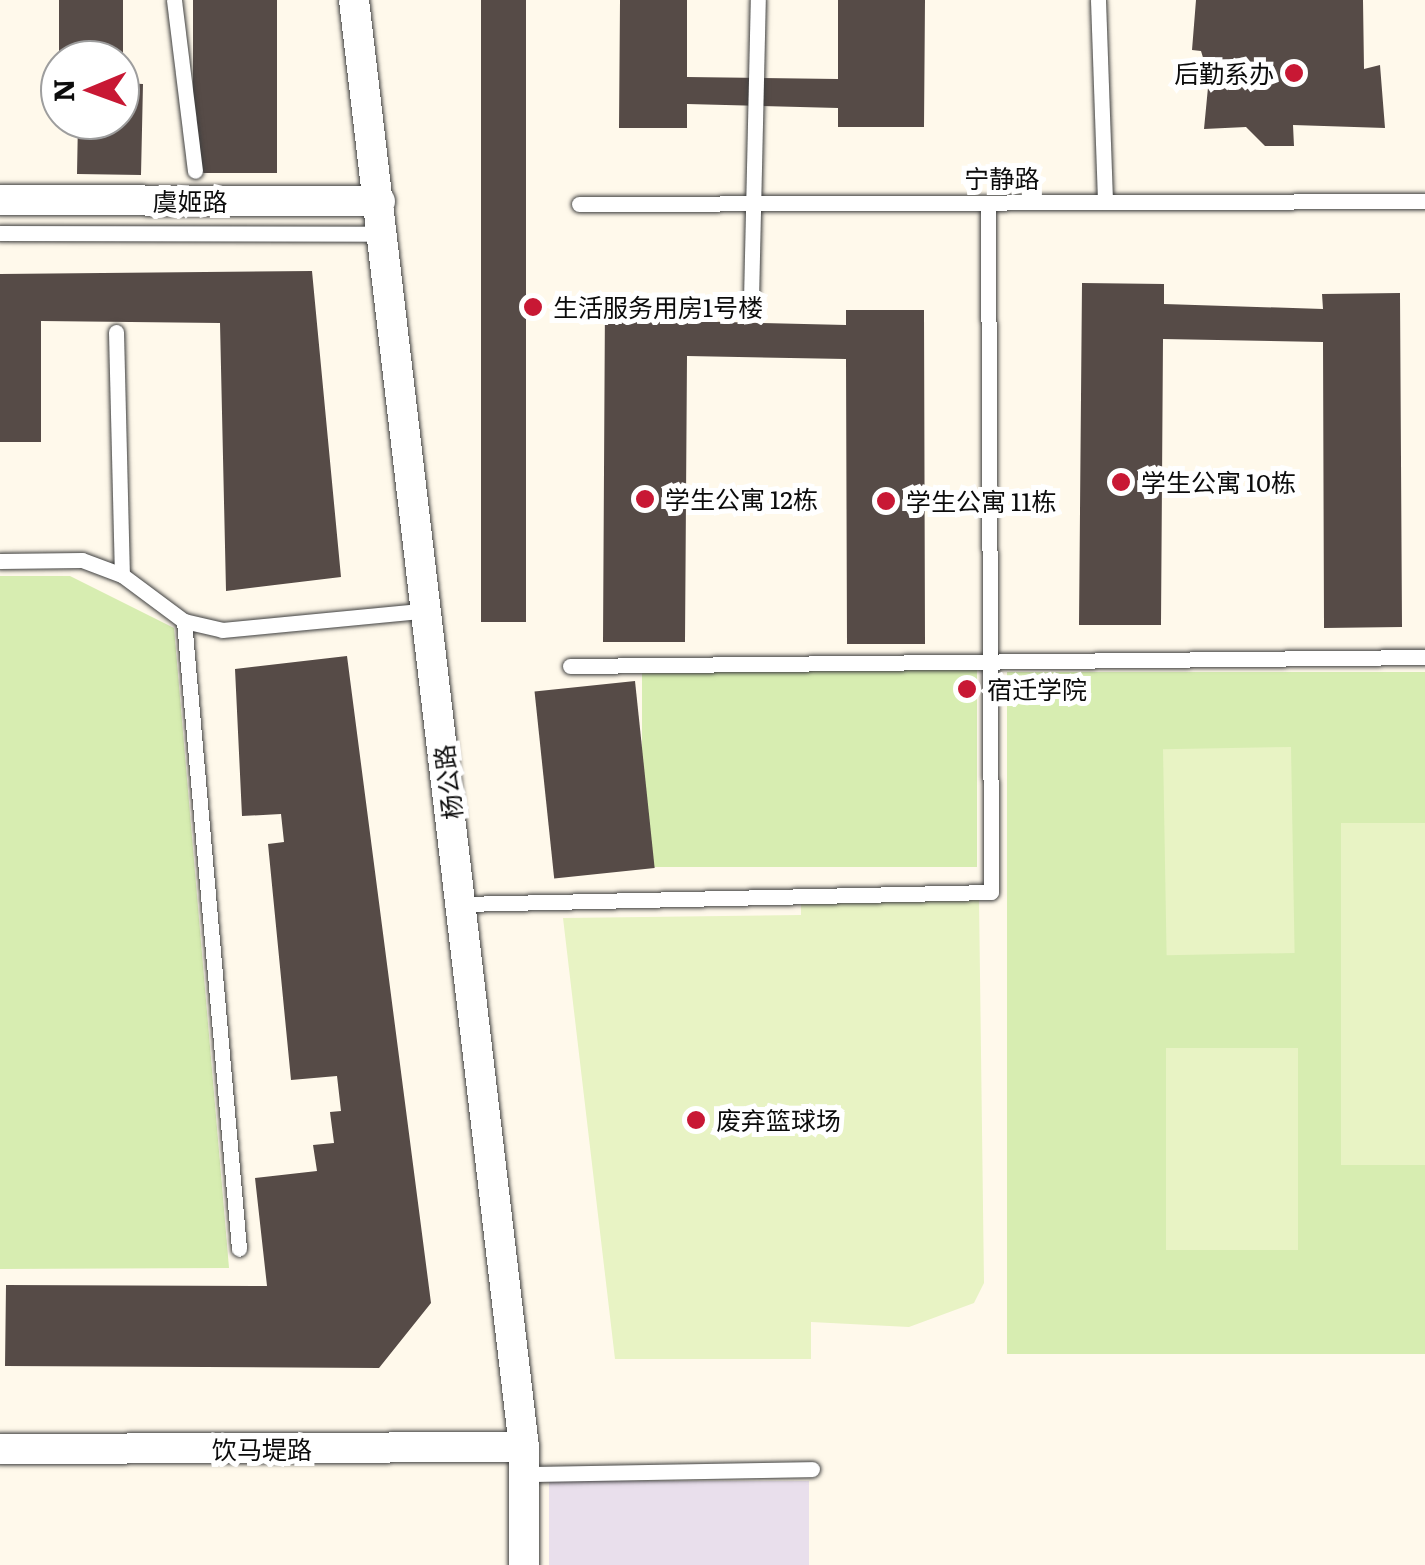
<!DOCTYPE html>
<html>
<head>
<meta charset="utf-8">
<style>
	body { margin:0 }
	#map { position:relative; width:1425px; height:1565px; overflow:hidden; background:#fff9eb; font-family:Literata,"Noto Sans SC",serif }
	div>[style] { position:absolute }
	.industrial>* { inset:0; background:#e9dfec; transform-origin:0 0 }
	.green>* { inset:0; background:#d7edb1; transform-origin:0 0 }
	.pitch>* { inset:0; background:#e8f3c4; transform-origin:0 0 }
	.building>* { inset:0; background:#564b47; transform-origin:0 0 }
	.roads { filter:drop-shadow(0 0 2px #3f3f3f) drop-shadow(0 0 2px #3f3f3f) }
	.service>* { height:15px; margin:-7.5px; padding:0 7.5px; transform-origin:7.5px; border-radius:7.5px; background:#fff }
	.minor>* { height:30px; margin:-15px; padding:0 15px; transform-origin:15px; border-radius:15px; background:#fff }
	.dots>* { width:28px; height:28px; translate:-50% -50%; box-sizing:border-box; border:5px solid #fff; border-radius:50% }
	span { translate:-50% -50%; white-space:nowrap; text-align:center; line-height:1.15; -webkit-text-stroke:10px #fff; paint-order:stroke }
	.poi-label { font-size:25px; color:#0c0c0c }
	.right { translate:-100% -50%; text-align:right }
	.left { translate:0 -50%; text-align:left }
	.street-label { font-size:25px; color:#0c0c0c }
	.north { position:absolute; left:40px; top:40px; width:100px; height:100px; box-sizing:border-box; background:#fff; border:2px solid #9e9e9e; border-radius:50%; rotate:269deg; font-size:28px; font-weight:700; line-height:40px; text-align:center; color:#0c0c0c }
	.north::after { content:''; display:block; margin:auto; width:35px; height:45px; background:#c81834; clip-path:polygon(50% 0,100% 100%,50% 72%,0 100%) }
</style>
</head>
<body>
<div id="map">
	<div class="industrial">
		<i style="left:809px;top:1481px;width:84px;height:260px;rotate:90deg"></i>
	</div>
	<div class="green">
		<i style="clip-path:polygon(0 576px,70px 576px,174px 628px,229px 1268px,0 1269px)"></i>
		<i style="left:977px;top:670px;width:197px;height:335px;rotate:90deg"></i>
		<i style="left:1425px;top:672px;width:682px;height:418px;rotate:90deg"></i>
	</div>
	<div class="pitch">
		<i style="left:1291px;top:747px;width:206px;height:128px;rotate:89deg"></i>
		<i style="left:1425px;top:823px;width:342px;height:84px;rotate:90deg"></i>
		<i style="clip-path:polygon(979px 898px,984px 1283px,974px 1303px,909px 1327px,811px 1322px,811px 1359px,615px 1359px,563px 918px,801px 915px,801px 903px)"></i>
		<i style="left:1298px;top:1048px;width:202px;height:132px;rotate:90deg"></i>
	</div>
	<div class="building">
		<i style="left:59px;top:0;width:64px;height:60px"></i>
		<i style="left:193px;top:0;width:84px;height:173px"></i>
		<i style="left:481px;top:0;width:45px;height:622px"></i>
		<i style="clip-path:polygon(620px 0,687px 0,687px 77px,838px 79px,838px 0,925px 0,924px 127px,838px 127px,838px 108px,687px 104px,687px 128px,619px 128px)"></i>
		<i style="clip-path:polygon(1196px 0,1363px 0,1364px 69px,1380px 65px,1385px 128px,1293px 125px,1294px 146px,1265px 146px,1246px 127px,1204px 129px,1209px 77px,1201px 51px,1192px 50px)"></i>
		<i style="clip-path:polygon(120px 83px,143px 84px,141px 175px,77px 174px,78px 120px,120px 120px)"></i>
		<i style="clip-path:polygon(312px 271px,341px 577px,226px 591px,220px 323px,41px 321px,41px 442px,0 442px,0 274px)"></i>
		<i style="clip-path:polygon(1082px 283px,1164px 284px,1164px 304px,1323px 309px,1322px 294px,1400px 293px,1402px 627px,1324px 628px,1323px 342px,1163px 339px,1161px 625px,1079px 625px)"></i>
		<i style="clip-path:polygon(605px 300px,687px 301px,687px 321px,846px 325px,846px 310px,924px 310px,925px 644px,847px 644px,846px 359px,687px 356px,685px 642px,603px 642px)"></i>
		<i style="clip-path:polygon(347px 656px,431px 1303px,379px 1368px,5px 1366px,6px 1285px,267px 1286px,255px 1178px,317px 1171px,313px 1145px,334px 1143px,330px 1112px,341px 1111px,337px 1076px,291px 1080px,268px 844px,284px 842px,281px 814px,242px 816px,235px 669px)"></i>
		<i style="left:635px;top:681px;width:188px;height:101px;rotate:84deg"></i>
	</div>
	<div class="roads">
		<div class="service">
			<i style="left:174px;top:0;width:172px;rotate:83deg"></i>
			<i style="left:1098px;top:0;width:202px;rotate:88deg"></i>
			<i style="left:579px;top:204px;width:846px;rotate:-0.2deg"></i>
			<i style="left:0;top:233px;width:384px;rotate:0.1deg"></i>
			<i style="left:751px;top:300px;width:300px;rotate:-88.7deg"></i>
			<i style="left:116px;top:332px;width:243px;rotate:88.6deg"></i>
			<i style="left:0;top:561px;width:82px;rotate:-0.7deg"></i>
			<i style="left:82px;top:560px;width:43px;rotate:20.6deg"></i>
			<i style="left:122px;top:575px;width:77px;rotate:36.6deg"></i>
			<i style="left:184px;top:621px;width:39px;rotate:13deg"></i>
			<i style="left:222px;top:630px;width:207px;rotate:-5.5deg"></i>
			<i style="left:184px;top:621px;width:630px;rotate:84.99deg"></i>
			<i style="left:570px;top:666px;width:855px;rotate:-0.6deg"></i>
			<i style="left:462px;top:904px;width:529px;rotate:-1.3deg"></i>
			<i style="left:991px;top:892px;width:689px;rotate:-90.25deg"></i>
			<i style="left:526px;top:1474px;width:286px;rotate:-1deg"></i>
		</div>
		<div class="minor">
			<i style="left:354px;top:0;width:1457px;rotate:83.3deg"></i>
			<i style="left:524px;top:1447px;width:118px;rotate:90deg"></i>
			<i style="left:0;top:200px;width:380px;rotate:0.2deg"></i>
			<i style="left:0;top:1449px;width:524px;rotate:-0.22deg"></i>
		</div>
	</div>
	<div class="dots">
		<i style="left:1294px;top:73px;background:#c81834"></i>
		<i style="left:533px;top:307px;background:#c81834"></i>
		<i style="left:1121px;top:482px;background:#c81834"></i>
		<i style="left:645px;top:499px;background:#c81834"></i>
		<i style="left:886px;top:501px;background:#c81834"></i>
		<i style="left:967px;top:689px;background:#c81834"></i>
		<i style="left:696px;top:1120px;background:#c81834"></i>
	</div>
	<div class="poi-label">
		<span class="right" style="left:1274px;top:73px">后勤系办</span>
		<span class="left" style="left:553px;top:307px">生活服务用房1号楼</span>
		<span class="left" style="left:1141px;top:482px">学生公寓 10栋</span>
		<span class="left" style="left:665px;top:499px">学生公寓 12栋</span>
		<span class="left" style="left:906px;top:501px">学生公寓 11栋</span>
		<span class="left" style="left:987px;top:689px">宿迁学院</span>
		<span class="left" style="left:716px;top:1120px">废弃篮球场</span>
	</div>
	<div class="street-label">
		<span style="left:1002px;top:178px">宁静路</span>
		<span style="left:190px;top:201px">虞姬路</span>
		<span style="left:448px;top:782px;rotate:-97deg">杨公路</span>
		<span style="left:262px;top:1449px">饮马堤路</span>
	</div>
	<div class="north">N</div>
</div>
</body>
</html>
